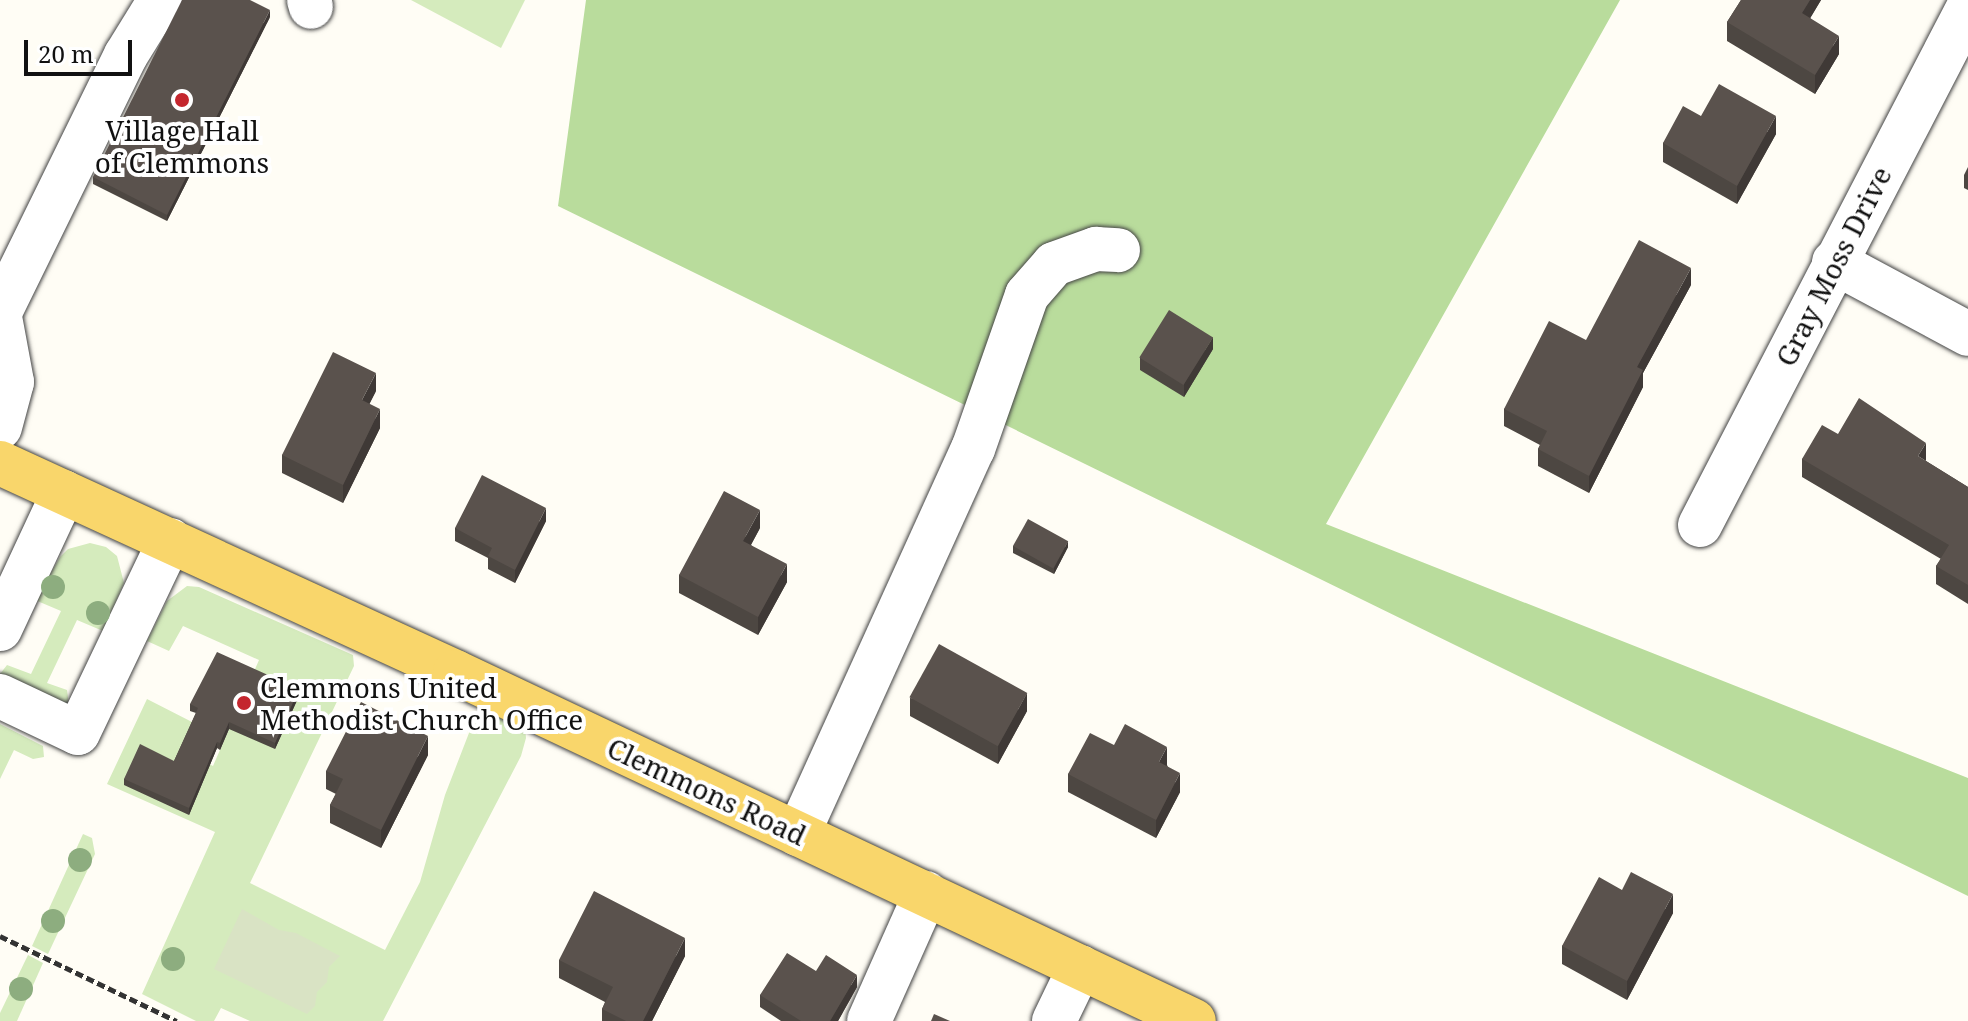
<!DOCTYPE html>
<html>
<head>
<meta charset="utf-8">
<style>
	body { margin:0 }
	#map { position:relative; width:1968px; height:1021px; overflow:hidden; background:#fffdf5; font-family:"Noto Serif",serif }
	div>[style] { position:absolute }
	.green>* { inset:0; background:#d5ebbd }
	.forest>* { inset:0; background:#b9dc9c }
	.cemetery>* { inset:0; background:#d9e3c4 }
	.path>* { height:5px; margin-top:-2.5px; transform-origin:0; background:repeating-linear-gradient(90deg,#333 0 8px,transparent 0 12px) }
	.roads { filter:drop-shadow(0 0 2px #444) drop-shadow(0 0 2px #444) }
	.minor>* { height:44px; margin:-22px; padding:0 22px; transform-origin:22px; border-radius:22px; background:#fff }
	.major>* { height:44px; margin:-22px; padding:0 22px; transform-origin:22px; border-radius:22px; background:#f9d66b }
	.trees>* { width:24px; height:24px; margin:-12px; border-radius:50%; background:#8dad7f }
	.wall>* { inset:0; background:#4d4742 }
	.shaded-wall>* { inset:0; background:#3f3936 }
	.building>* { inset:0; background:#5a524d; transform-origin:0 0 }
	.dots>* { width:22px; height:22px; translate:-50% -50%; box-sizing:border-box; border:4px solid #fff; border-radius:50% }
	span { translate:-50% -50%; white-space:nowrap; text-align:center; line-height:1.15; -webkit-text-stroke:8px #fff; paint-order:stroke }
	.poi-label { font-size:28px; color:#111 }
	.left { translate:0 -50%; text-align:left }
	.street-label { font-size:28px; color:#111 }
	.scale { position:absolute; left:24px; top:40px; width:108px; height:36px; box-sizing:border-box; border:4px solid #111; border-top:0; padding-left:10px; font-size:24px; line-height:28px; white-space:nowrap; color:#111; -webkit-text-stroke:6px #fff; paint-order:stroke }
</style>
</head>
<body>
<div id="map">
	<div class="green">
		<i style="clip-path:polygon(411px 0,525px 0,501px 48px)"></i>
		<i style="clip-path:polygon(90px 543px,106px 547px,117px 556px,124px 583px,103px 631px,77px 620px,47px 683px,67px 690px,69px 705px,0 674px,7px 665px,31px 674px,61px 611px,35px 600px,60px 557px,68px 549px)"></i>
		<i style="clip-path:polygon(187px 586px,199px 587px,353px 655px,354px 666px,250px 883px,385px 950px,420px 882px,445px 795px,474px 720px,485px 705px,525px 728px,526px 738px,521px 756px,383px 1021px,250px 1021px,221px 1008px,214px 1021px,196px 1021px,142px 994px,215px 832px,107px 784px,147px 699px,194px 723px,195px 757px,213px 766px,259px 660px,183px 626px,169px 651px,147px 641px,167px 601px)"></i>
		<i style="clip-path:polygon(0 724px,43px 746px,44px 757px,33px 759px,14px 750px,0 779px)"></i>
		<i style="clip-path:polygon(83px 834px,92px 838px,95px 854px,48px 954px,32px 946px)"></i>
		<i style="clip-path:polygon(28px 955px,43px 963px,17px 1021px,0 1021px,0 1013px)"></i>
	</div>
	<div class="forest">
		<i style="clip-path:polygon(586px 0,1620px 0,1326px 524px,1968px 778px,1968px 896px,558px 206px)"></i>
	</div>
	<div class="cemetery">
		<i style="clip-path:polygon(242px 909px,279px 930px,296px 933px,340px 956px,329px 967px,327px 982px,317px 992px,315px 1006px,307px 1014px,214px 969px)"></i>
	</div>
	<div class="path">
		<i style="left:0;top:936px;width:196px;rotate:25.7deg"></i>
	</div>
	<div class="roads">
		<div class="minor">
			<i style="left:309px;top:0;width:7px;rotate:74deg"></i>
			<i style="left:1834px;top:262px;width:152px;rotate:28.2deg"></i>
			<i style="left:0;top:312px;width:286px;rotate:-63.9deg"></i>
			<i style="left:126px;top:55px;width:65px;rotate:-58.3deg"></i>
			<i style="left:0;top:317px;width:66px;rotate:79.5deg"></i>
			<i style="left:12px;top:382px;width:47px;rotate:104.9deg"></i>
			<i style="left:1700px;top:525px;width:582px;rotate:-62.6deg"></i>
			<i style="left:0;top:629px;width:151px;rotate:-65deg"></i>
			<i style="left:0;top:696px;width:86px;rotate:25.4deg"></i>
			<i style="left:78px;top:733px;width:214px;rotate:-64.5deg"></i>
			<i style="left:798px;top:834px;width:423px;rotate:-65.6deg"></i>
			<i style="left:973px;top:449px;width:163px;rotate:-70.7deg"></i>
			<i style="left:1027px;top:295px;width:41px;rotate:-48.9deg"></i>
			<i style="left:1054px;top:264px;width:45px;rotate:-19.7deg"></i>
			<i style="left:1096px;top:249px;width:22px;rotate:3deg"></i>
			<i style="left:869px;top:1021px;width:140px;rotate:-66deg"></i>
			<i style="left:1054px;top:1021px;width:60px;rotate:-64.3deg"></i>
		</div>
		<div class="major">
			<i style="left:0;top:463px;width:501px;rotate:24.67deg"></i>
			<i style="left:455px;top:672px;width:817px;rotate:25.28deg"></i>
		</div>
	</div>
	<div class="trees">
		<i style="left:53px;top:587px"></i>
		<i style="left:98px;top:613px"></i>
		<i style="left:80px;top:860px"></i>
		<i style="left:53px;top:921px"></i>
		<i style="left:173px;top:959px"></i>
		<i style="left:21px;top:989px"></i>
	</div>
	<div class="wall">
		<i style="clip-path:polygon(1741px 0,1821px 0,1810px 18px,1839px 54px,1815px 94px,1727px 41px,1727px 22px)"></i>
		<i style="clip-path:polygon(270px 17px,167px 221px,93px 184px,93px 177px)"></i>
		<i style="clip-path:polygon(1701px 116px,1776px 134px,1737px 204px,1663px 162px,1663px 143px)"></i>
		<i style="clip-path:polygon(1968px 167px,1968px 190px,1964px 188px,1964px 175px)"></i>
		<i style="clip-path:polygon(1691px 285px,1643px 373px,1643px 387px,1589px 493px,1538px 466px,1538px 449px,1540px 445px,1504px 426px,1504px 409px)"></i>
		<i style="clip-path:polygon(1213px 349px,1184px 397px,1140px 370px,1140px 358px)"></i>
		<i style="clip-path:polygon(376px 391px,369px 404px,380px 428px,343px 503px,282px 473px,282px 455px)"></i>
		<i style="clip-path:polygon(1838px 434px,1926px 461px,1968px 487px,1968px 604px,1936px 584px,1936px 566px,1941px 559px,1802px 477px,1802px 459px)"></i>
		<i style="clip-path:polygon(546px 521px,515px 583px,488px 569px,488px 558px,455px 541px,455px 528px)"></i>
		<i style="clip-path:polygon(760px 528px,751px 545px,787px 582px,758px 635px,679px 593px,679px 575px)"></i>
		<i style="clip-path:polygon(1013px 546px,1068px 547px,1054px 574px,1013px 553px)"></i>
		<i style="clip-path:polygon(299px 696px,275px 749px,229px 729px,220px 750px,217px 748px,189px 815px,124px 785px,124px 779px,174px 761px,196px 713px,190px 711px,190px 704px)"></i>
		<i style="clip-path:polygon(910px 698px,1027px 711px,998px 764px,910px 716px)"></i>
		<i style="clip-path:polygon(1114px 745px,1167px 765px,1180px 792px,1156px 838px,1068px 792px,1068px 774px)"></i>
		<i style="clip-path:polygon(428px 755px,381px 848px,330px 823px,330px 805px,336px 794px,326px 789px,326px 771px)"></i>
		<i style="clip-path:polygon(1622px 890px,1673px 913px,1627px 1000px,1562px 964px,1562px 946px)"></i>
		<i style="clip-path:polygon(685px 956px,652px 1021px,602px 1021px,602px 1009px,605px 1002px,559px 978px,559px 960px)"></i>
		<i style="clip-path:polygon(816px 971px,857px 987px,838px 1021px,781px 1021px,760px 1007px,760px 995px)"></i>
	</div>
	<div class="shaded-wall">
		<i style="clip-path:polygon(1810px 0,1821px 0,1802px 32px,1802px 13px)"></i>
		<i style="clip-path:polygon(270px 10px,270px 17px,167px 221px,167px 215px)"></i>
		<i style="clip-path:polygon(1839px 36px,1839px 54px,1815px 94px,1815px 75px)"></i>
		<i style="clip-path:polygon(1776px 116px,1776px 134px,1737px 204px,1737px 186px)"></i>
		<i style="clip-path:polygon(1691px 268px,1691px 285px,1643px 373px,1643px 387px,1589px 493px,1589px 476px,1637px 367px)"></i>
		<i style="clip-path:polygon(1213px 337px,1213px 349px,1184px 397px,1184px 384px)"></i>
		<i style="clip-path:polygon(376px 373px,376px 391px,362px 419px,362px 400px)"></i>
		<i style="clip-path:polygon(380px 409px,380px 428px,343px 503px,343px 485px)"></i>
		<i style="clip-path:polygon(1926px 443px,1926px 461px,1918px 456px)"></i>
		<i style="clip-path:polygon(546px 508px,546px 521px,515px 583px,515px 570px)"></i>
		<i style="clip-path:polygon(760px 510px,760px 528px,743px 559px,743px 541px)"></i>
		<i style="clip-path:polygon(1068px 541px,1068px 547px,1054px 574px,1054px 568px)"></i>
		<i style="clip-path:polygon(787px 564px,787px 582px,758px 635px,758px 617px)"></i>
		<i style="clip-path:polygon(299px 689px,299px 696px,275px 749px,275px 743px)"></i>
		<i style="clip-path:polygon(1027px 693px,1027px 711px,998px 764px,998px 746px)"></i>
		<i style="clip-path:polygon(229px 722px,229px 729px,220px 750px,220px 743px)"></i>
		<i style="clip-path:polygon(428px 736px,428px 755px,381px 848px,381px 830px)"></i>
		<i style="clip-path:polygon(217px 742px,217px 748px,189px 815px,189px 808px)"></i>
		<i style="clip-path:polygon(1167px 747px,1167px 765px,1159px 780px,1159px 762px)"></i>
		<i style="clip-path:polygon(1180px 773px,1180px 792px,1156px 838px,1156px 820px)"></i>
		<i style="clip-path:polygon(1673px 894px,1673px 913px,1627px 1000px,1627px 981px)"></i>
		<i style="clip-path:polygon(685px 938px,685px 956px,652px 1021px,643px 1021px)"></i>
		<i style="clip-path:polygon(857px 975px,857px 987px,838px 1021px,830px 1021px)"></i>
	</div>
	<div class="building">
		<i style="clip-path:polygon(182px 0,250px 0,270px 10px,167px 215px,93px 177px)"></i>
		<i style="clip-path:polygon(1741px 0,1810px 0,1802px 13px,1839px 36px,1815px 75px,1727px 22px)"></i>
		<i style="clip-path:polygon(1719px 84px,1776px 116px,1737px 186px,1663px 143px,1683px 106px,1701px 116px)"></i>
		<i style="clip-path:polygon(1639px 240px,1691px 268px,1637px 367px,1643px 370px,1589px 476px,1538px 449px,1547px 431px,1504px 409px,1549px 321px,1586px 340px)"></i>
		<i style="left:1169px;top:310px;width:52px;height:56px;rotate:32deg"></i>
		<i style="clip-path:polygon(333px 352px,376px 373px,362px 400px,380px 409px,343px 485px,282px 455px)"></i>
		<i style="clip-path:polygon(1859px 398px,1926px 443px,1918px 456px,1968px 487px,1968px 585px,1936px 566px,1949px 545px,1802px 459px,1822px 425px,1838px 434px)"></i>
		<i style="clip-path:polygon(482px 475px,546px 508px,515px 570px,488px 556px,492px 548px,455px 528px)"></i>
		<i style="clip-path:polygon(724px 491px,760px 510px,743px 541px,787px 564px,758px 617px,679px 575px)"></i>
		<i style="left:1028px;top:519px;width:46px;height:31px;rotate:29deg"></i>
		<i style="left:939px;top:644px;width:101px;height:61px;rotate:29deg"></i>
		<i style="clip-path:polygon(217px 652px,299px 689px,275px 743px,229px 722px,220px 743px,217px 742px,189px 808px,124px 779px,140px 744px,174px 761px,198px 708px,190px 704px)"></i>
		<i style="clip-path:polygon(361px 702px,428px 736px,381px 830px,330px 805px,343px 779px,326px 771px)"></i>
		<i style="clip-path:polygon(1125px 724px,1167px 747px,1159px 762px,1180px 773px,1156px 820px,1068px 774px,1090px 733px,1114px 745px)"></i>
		<i style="clip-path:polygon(1631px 872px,1673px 894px,1627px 981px,1562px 946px,1599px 877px,1622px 890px)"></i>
		<i style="clip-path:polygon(594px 891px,685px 938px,643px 1021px,626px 1021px,602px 1009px,613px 987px,559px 960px)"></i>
		<i style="clip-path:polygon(787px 953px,816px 971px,826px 955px,857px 975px,830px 1021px,801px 1021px,760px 995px)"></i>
		<i style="clip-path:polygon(934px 1014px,950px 1021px,931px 1021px)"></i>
	</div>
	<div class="dots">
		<i style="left:182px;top:100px;background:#c4262e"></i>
		<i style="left:244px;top:703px;background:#c4262e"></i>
	</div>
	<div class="poi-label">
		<span style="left:182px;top:146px">Village Hall<br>of Clemmons</span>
		<span class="left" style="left:260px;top:703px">Clemmons United<br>Methodist Church Office</span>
	</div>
	<div class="street-label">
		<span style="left:1833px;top:266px;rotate:-63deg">Gray Moss Drive</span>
		<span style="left:707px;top:791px;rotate:25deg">Clemmons Road</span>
	</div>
	<div class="scale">20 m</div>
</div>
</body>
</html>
